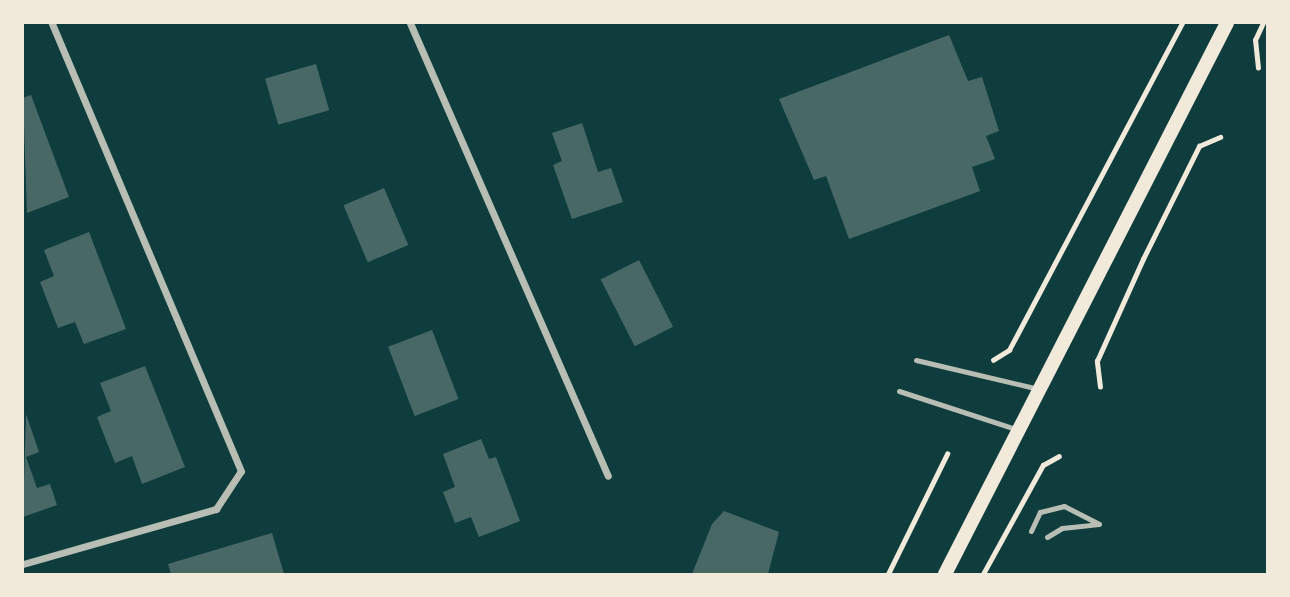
<!DOCTYPE html>
<html>
<head>
<meta charset="utf-8">
<style>
	body { margin:0 }
	#map { position:relative; width:1290px; height:597px; overflow:hidden; background:#0f3d3e; font-family:"Alegreya Sans",sans-serif }
	div>[style] { position:absolute }
	.building>* { inset:0; background:#486865; transform-origin:0 0 }
	.path>* { height:4.5px; margin:-2.25px; padding:0 2.25px; transform-origin:2.25px; border-radius:2.25px; background:#f1e9da }
	.service>* { height:5px; margin:-2.5px; padding:0 2.5px; transform-origin:2.5px; border-radius:2.5px; background:#b8beb3 }
	.minor>* { height:7px; margin:-3.5px; padding:0 3.5px; transform-origin:3.5px; border-radius:3.5px; background:#b8beb3 }
	.secondary>* { height:14px; margin:-7px; padding:0 7px; transform-origin:7px; border-radius:7px; background:#f1e9da }
	span { translate:-50% -50%; white-space:nowrap; text-align:center; line-height:1.15; -webkit-text-stroke:5px #f1e9da; paint-order:stroke }
	.frame { position:absolute; inset:0; border:24px solid #f1e9da; pointer-events:none }
</style>
</head>
<body>
<div id="map">
	<div class="building">
		<i style="clip-path:polygon(949px 35px,968px 81px,982px 77px,999px 131px,986px 136px,995px 159px,972px 167px,980px 191px,849px 239px,826px 176px,814px 180px,779px 99px)"></i>
		<i style="left:316px;top:64px;width:48px;height:53px;rotate:74deg"></i>
		<i style="clip-path:polygon(31px 95px,69px 197px,27px 213px,23px 98px)"></i>
		<i style="clip-path:polygon(582px 123px,598px 172px,611px 168px,623px 202px,572px 219px,553px 165px,562px 161px,552px 133px)"></i>
		<i style="left:384px;top:188px;width:62px;height:44px;rotate:67deg"></i>
		<i style="clip-path:polygon(89px 232px,126px 329px,84px 344px,75px 322px,58px 328px,40px 282px,54px 276px,44px 250px)"></i>
		<i style="left:639px;top:260px;width:75px;height:43px;rotate:63deg"></i>
		<i style="left:432px;top:330px;width:74px;height:47px;rotate:69deg"></i>
		<i style="clip-path:polygon(145px 366px,185px 467px,142px 484px,132px 456px,115px 463px,97px 417px,111px 411px,100px 383px)"></i>
		<i style="clip-path:polygon(26px 414px,39px 452px,26px 457px,37px 488px,50px 484px,57px 505px,23px 517px)"></i>
		<i style="clip-path:polygon(481px 439px,489px 459px,496px 457px,520px 521px,479px 537px,471px 517px,455px 523px,443px 492px,455px 487px,443px 454px)"></i>
		<i style="clip-path:polygon(724px 511px,779px 532px,768px 574px,692px 574px,712px 524px)"></i>
		<i style="clip-path:polygon(272px 533px,284px 574px,171px 574px,168px 564px)"></i>
	</div>
	<div class="path">
		<i style="left:1258px;top:68px;width:28px;rotate:-96deg"></i>
		<i style="left:1255px;top:40px;width:19px;rotate:-65deg"></i>
		<i style="left:993px;top:360px;width:19px;rotate:-32deg"></i>
		<i style="left:1009px;top:350px;width:370px;rotate:-62.1deg"></i>
		<i style="left:1100px;top:387px;width:26px;rotate:-97deg"></i>
		<i style="left:1097px;top:361px;width:112px;rotate:-65.7deg"></i>
		<i style="left:1143px;top:259px;width:126px;rotate:-63.6deg"></i>
		<i style="left:1199px;top:146px;width:23px;rotate:-23deg"></i>
		<i style="left:888px;top:574px;width:134px;rotate:-63.8deg"></i>
		<i style="left:983px;top:574px;width:124px;rotate:-61.2deg"></i>
		<i style="left:1043px;top:465px;width:18px;rotate:-29deg"></i>
	</div>
	<div class="service">
		<i style="left:916px;top:360px;width:126px;rotate:13.3deg"></i>
		<i style="left:899px;top:391px;width:123px;rotate:18deg"></i>
		<i style="left:1031px;top:531px;width:21px;rotate:-65deg"></i>
		<i style="left:1040px;top:512px;width:25px;rotate:-14deg"></i>
		<i style="left:1064px;top:506px;width:39px;rotate:27deg"></i>
		<i style="left:1047px;top:537px;width:17px;rotate:-31deg"></i>
		<i style="left:1062px;top:528px;width:37px;rotate:-6deg"></i>
	</div>
	<div class="minor">
		<i style="left:410px;top:23px;width:494px;rotate:66.4deg"></i>
		<i style="left:23px;top:564px;width:201px;rotate:-15.9deg"></i>
		<i style="left:216px;top:509px;width:45px;rotate:-56.7deg"></i>
		<i style="left:241px;top:471px;width:486px;rotate:-112.9deg"></i>
	</div>
	<div class="secondary">
		<i style="left:945px;top:574px;width:619px;rotate:-62.9deg"></i>
	</div>
	<div class="frame"></div>
</div>
</body>
</html>
